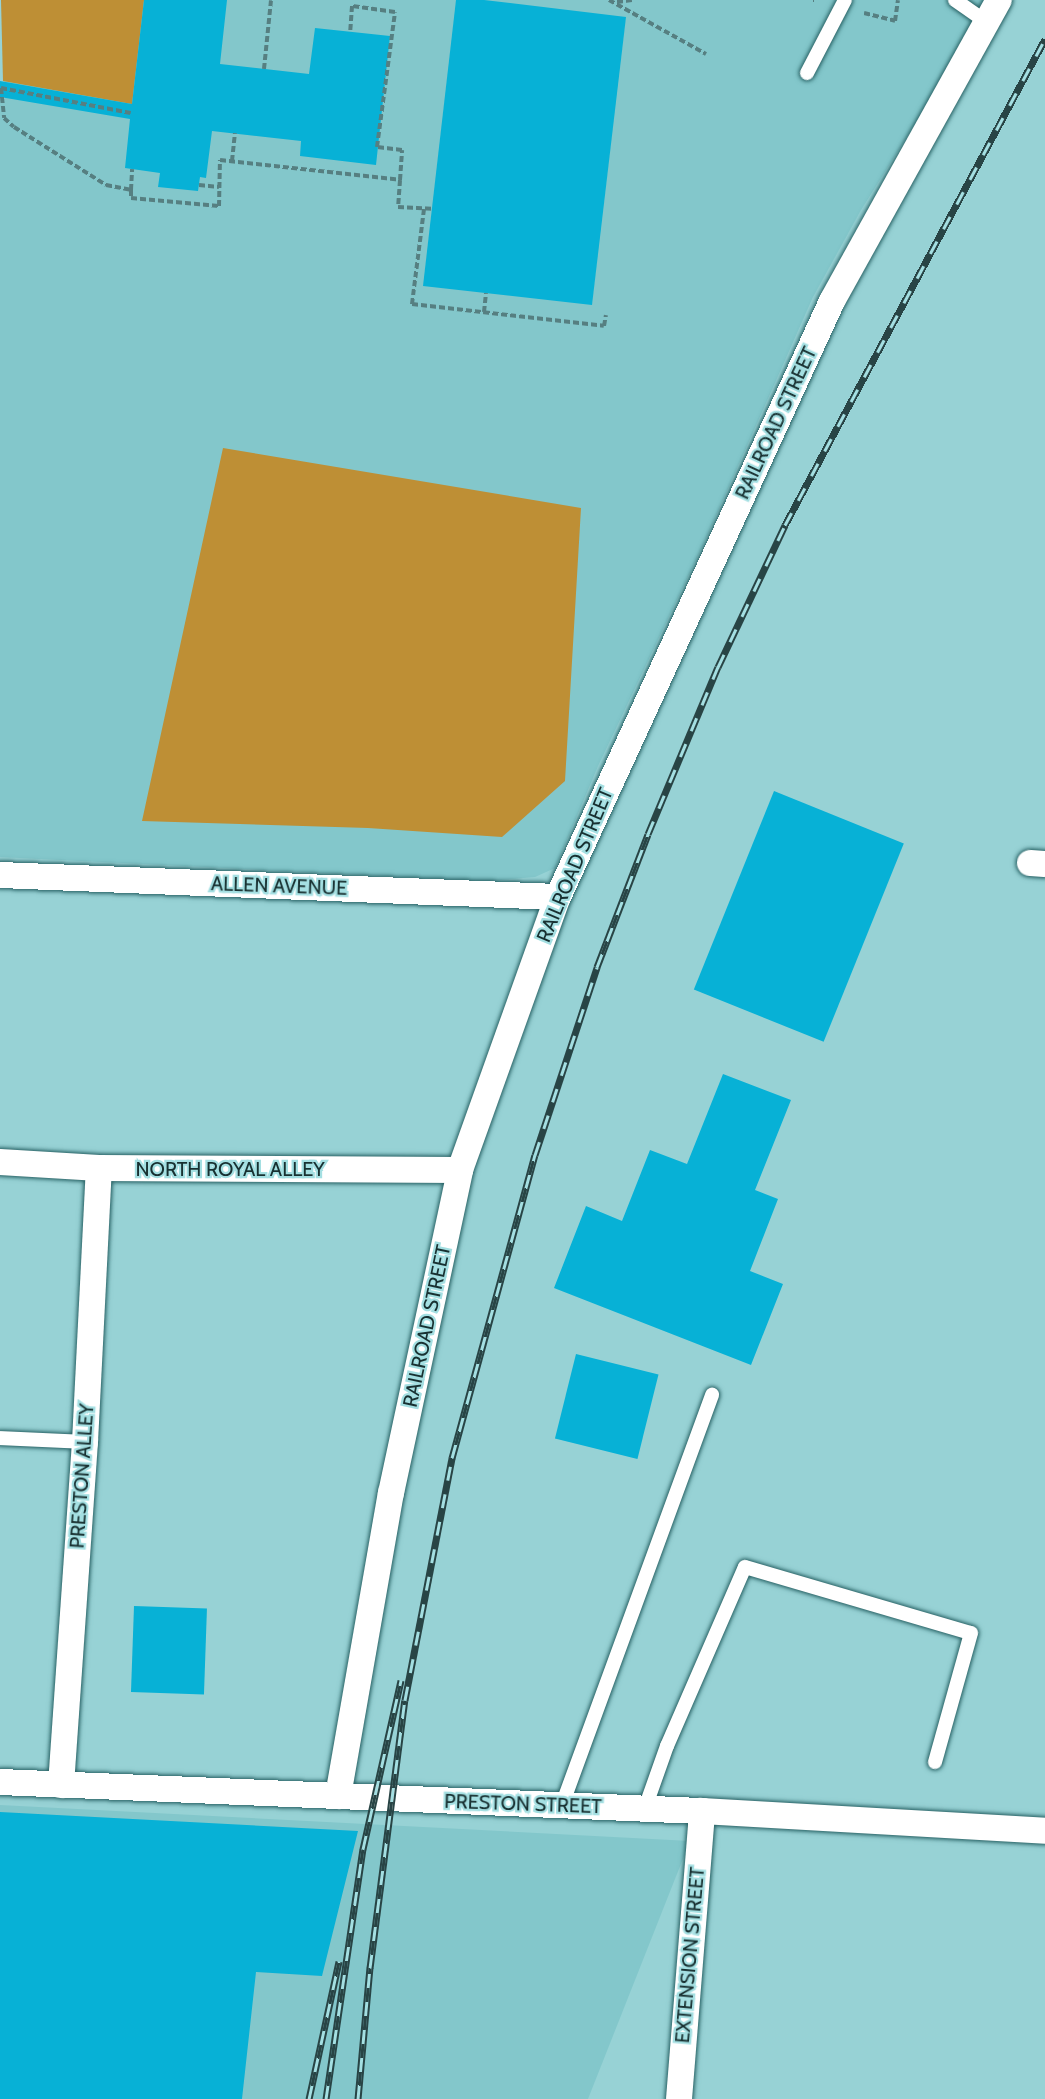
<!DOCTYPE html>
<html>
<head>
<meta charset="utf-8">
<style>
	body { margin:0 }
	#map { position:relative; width:1045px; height:2099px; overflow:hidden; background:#97d2d5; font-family:Cabin,sans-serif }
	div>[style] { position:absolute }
	.built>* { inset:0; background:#83c7cb }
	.green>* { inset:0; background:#be8f35 }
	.building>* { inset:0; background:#07b1d6; transform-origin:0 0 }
	.path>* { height:4px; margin-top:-2px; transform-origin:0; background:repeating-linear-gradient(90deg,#567f81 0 6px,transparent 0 9px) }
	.roads { filter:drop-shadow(0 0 2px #276164) drop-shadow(0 0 2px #276164) }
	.lane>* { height:14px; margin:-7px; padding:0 7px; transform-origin:7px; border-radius:7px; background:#fff }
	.street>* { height:26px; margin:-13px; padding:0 13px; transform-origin:13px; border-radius:13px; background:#fff }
	.rail>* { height:7px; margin-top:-3.5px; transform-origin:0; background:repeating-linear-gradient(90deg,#a4dfe2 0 14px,#284445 0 28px); box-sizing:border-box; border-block:2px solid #284445 }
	span { translate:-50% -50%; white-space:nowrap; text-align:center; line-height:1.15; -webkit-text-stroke:4.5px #a4dfe2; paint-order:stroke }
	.street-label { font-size:20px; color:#183031 }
</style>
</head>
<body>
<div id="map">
	<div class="built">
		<i style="clip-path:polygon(3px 0,986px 0,933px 95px,861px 210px,813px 297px,703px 545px,598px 766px,555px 868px,535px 877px,488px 881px,0 857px,0 99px,5px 99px)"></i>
		<i style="clip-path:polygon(0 1805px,690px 1841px,588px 2099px,0 2099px)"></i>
	</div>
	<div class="green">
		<i style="clip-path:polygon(1px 0,144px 0,132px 104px,3px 81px)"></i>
		<i style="clip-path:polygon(223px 448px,581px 508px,565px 781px,502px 837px,368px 828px,142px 821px)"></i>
	</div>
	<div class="building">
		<i style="clip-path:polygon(144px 0,227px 0,220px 64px,309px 74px,315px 28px,390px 36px,376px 165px,300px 156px,301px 141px,212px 131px,206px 178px,200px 177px,198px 191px,158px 187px,160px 173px,125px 168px,130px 119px,0 97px,0 81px,132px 104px)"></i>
		<i style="clip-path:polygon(456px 0,484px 0,626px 17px,592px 305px,423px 286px)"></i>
		<i style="left:774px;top:791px;width:140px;height:214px;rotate:22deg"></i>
		<i style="clip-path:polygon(723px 1074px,791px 1100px,755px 1190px,778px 1199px,750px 1271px,783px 1284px,751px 1365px,554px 1288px,586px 1206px,622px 1221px,650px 1150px,687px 1164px)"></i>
		<i style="left:576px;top:1354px;width:85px;height:87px;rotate:14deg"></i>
		<i style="left:134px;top:1606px;width:73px;height:86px;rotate:2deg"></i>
		<i style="clip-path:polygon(0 1812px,358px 1831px,322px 1976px,256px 1972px,242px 2099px,0 2099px)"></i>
	</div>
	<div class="path">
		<i style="left:609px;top:0;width:111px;rotate:29.1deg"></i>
		<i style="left:813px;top:0;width:1px"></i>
		<i style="left:617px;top:2px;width:15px;rotate:-8deg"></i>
		<i style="left:864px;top:13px;width:32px;rotate:14deg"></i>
		<i style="left:895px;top:21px;width:21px;rotate:-82deg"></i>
		<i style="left:264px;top:69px;width:69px;rotate:-84.2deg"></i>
		<i style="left:1px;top:88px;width:30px;rotate:84deg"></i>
		<i style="left:4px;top:118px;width:13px;rotate:42deg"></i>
		<i style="left:14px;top:127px;width:109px;rotate:32.2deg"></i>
		<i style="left:106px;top:185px;width:25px;rotate:11deg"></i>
		<i style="left:131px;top:190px;width:21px;rotate:-87deg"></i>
		<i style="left:1px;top:88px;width:132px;rotate:10.9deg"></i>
		<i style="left:232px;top:161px;width:28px;rotate:-84deg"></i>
		<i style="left:400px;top:180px;width:27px;rotate:94deg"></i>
		<i style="left:398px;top:207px;width:34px;rotate:3deg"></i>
		<i style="left:199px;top:185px;width:20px;rotate:6deg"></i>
		<i style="left:131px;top:190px;width:8px;rotate:90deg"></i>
		<i style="left:131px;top:198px;width:88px;rotate:5.2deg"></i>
		<i style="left:219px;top:206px;width:46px;rotate:-88.8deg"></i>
		<i style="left:220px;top:160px;width:181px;rotate:6.3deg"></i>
		<i style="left:400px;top:180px;width:30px;rotate:-86deg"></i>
		<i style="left:402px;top:150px;width:25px;rotate:-173deg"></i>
		<i style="left:377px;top:147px;width:136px;rotate:-82.4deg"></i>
		<i style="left:395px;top:12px;width:43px;rotate:-172.1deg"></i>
		<i style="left:352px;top:6px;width:26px;rotate:94deg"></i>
		<i style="left:424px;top:209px;width:96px;rotate:97.2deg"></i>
		<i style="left:412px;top:304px;width:193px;rotate:6.5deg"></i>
		<i style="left:604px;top:326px;width:11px;rotate:-80deg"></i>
		<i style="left:484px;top:312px;width:19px;rotate:-84deg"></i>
	</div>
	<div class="roads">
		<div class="lane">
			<i style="left:955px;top:0;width:38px;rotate:35deg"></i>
			<i style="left:807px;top:73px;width:82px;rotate:-62.5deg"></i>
			<i style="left:0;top:1438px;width:85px;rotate:2.7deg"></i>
			<i style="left:562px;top:1805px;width:437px;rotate:-69.9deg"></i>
			<i style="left:645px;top:1808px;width:66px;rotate:-70.5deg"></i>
			<i style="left:667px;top:1746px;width:195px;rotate:-66.5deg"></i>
			<i style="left:745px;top:1567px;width:235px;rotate:16.3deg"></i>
			<i style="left:971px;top:1633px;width:134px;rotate:105.6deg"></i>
		</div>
		<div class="street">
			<i style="left:1030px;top:863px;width:15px;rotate:4deg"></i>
			<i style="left:0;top:875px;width:558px;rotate:2.26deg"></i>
			<i style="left:0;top:1162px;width:99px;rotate:3.5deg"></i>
			<i style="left:99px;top:1168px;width:361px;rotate:0.3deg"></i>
			<i style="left:0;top:1782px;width:703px;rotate:2.37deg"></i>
			<i style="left:702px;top:1811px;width:344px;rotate:3.3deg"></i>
			<i style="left:61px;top:1785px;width:344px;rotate:-86deg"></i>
			<i style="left:85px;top:1442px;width:274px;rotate:-87.1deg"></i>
			<i style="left:338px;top:1796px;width:308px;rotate:-80.1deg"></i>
			<i style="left:391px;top:1493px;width:330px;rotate:-77.9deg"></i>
			<i style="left:460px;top:1170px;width:290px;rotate:-70.3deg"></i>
			<i style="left:558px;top:897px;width:656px;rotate:-65.31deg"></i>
			<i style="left:832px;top:301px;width:344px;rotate:-61deg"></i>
			<i style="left:679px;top:2099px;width:289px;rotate:-85.4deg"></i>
		</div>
	</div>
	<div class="rail">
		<i style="left:309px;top:2099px;width:141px;rotate:-77.7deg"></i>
		<i style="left:326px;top:2099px;width:253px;rotate:-81.6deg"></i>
		<i style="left:363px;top:1849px;width:173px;rotate:-77.3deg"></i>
		<i style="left:358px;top:2099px;width:132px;rotate:-84.8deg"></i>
		<i style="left:370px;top:1968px;width:270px;rotate:-82.6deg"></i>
		<i style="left:405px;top:1700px;width:247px;rotate:-79deg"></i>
		<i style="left:452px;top:1458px;width:314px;rotate:-74.7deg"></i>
		<i style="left:535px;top:1155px;width:198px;rotate:-71.7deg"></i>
		<i style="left:597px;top:967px;width:142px;rotate:-69deg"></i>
		<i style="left:648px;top:834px;width:181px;rotate:-67.3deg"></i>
		<i style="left:718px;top:667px;width:157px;rotate:-64.7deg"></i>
		<i style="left:785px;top:525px;width:551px;rotate:-61.85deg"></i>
	</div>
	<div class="street-label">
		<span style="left:776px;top:423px;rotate:-65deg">RAILROAD STREET</span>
		<span style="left:575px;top:865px;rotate:-67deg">RAILROAD STREET</span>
		<span style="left:279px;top:886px;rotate:2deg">ALLEN AVENUE</span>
		<span style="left:230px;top:1169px">NORTH ROYAL ALLEY</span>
		<span style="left:427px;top:1326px;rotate:-78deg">RAILROAD STREET</span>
		<span style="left:82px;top:1476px;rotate:-86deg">PRESTON ALLEY</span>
		<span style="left:523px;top:1804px;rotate:2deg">PRESTON STREET</span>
		<span style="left:690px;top:1955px;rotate:-85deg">EXTENSION STREET</span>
	</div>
</div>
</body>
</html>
